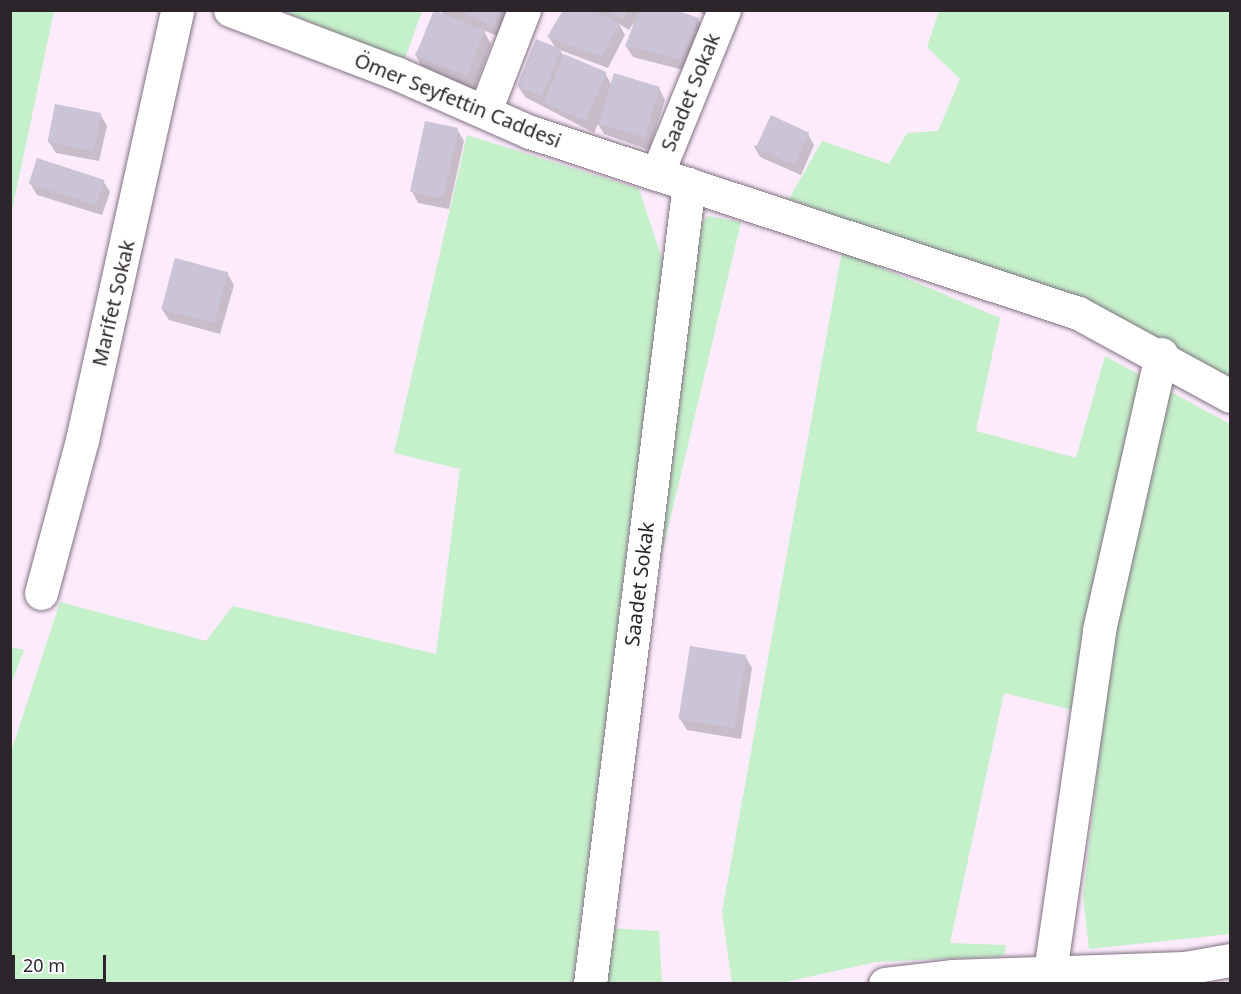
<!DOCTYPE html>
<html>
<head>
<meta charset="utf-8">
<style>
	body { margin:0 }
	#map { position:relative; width:1241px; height:994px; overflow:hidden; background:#fbebfb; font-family:"Noto Sans",sans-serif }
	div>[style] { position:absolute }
	.green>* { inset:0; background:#c4f0ca }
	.shadow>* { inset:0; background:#0003 }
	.building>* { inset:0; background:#cbc3d6; transform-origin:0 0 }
	.roads { filter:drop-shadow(0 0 2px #807280) drop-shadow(0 0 2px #807280) }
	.minor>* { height:33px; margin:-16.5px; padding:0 16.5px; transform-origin:16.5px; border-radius:16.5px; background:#fff }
	.tertiary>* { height:33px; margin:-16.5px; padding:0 16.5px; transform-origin:16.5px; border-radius:16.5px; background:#fff }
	span { translate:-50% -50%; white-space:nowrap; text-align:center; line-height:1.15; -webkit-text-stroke:4.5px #fff; paint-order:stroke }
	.street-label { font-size:20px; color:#2c262c }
	.frame { position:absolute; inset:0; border:12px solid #2c262c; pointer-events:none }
	.scale { position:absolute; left:12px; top:955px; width:94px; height:27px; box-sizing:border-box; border:3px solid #2c262c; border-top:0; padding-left:8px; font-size:18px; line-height:21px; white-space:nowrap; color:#2c262c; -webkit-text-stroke:4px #fff; paint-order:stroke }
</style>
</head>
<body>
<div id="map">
	<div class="green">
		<i style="clip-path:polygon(11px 10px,54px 11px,11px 215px,10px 11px)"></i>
		<i style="clip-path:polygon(283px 11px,422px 11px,404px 61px)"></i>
		<i style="clip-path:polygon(939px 11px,1230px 11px,1230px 378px,1080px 302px,789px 199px,822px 141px,889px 164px,907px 133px,938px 131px,960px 79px,927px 47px)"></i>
		<i style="clip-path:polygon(467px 135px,639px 189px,663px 262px,573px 983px,11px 984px,11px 752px,60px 602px,206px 641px,233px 606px,436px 654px,460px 469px,394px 453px)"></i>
		<i style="clip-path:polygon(708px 216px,741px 222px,654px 587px,694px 234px)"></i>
		<i style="clip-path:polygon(842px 251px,1000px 318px,976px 431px,1076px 458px,1105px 356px,1145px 378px,1081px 712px,1004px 693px,950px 943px,1006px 945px,1004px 956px,876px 962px,781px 983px,732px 983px,722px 912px)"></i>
		<i style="clip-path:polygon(1162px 387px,1230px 424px,1230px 934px,1089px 949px,1083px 897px,1109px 671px)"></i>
		<i style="clip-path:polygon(11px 647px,24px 650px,11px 684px,10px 647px)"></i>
		<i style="clip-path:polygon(609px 928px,659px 931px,662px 983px,601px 984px)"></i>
	</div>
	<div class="shadow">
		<i style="clip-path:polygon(441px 10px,512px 10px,500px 37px,483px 30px,491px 44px,474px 90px,421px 65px,415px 54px,443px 15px)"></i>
		<i style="clip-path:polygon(564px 10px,670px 10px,698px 19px,704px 31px,687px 71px,633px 57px,626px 46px,634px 22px,629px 30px,619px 24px,625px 35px,608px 68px,560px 50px,565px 58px,605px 73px,611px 84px,659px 88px,665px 100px,649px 150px,604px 134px,598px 124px,594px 133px,525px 97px,518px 86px,556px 49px,549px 37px)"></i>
		<i style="clip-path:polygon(696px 10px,716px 10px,712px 19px)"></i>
		<i style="clip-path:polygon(100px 114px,107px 126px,99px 161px,56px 153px,49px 142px)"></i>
		<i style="clip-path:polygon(457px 129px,464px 141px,449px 209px,418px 203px,412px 191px)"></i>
		<i style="clip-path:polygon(808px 134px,814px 145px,801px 175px,760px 157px,754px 146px)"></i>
		<i style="clip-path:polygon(103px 181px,110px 192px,102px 215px,37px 195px,30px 183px)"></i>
		<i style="clip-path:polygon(227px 273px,234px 285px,220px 334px,169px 320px,162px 309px)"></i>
		<i style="clip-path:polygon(745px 656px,752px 668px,741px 739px,687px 730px,680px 719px)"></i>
	</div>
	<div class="building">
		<i style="left:434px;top:10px;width:55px;height:49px;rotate:22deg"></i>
		<i style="clip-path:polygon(457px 10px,501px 10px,493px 27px)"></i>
		<i style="clip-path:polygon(563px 10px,593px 10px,619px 23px,602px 57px,547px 37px)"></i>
		<i style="clip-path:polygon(606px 10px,628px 10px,623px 20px)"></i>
		<i style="clip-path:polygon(640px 10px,675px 10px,699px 18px,681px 60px,625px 46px)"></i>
		<i style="left:536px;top:39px;width:27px;height:51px;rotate:22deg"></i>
		<i style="left:564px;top:54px;width:46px;height:53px;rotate:23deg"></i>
		<i style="left:614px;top:73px;width:48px;height:53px;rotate:17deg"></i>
		<i style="left:55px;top:104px;width:47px;height:39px;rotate:11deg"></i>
		<i style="left:771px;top:115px;width:42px;height:36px;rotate:25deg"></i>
		<i style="left:425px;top:121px;width:34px;height:72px;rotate:12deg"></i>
		<i style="left:37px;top:158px;width:71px;height:27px;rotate:18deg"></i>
		<i style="left:175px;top:258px;width:55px;height:53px;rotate:15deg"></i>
		<i style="left:690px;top:646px;width:57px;height:74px;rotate:9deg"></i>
	</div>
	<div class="roads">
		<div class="minor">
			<i style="left:230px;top:10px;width:178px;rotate:20.8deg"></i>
			<i style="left:396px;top:73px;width:146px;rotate:23.8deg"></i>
			<i style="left:530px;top:132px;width:577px;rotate:18.28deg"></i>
			<i style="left:1078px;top:313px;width:173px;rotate:28.6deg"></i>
			<i style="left:485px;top:111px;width:108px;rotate:-68.9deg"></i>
			<i style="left:657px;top:174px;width:177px;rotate:-67.8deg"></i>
			<i style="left:41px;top:593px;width:158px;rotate:-75deg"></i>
			<i style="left:82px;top:440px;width:440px;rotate:-77.5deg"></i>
			<i style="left:1050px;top:972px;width:345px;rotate:-81.8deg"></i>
			<i style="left:1099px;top:630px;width:283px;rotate:-77.3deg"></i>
			<i style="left:590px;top:984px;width:806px;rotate:-82.95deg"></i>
		</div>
		<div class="tertiary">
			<i style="left:885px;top:984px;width:67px;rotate:-6.8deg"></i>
			<i style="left:952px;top:976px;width:233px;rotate:-2deg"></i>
			<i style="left:1185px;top:968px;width:46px;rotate:-10.1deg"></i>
		</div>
	</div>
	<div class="street-label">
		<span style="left:690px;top:92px;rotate:-68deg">Saadet Sokak</span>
		<span style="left:458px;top:100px;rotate:22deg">Ömer Seyfettin Caddesi</span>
		<span style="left:113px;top:303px;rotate:-77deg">Marifet Sokak</span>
		<span style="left:639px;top:584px;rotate:-83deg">Saadet Sokak</span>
	</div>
	<div class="frame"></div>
	<div class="scale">20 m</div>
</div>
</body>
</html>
